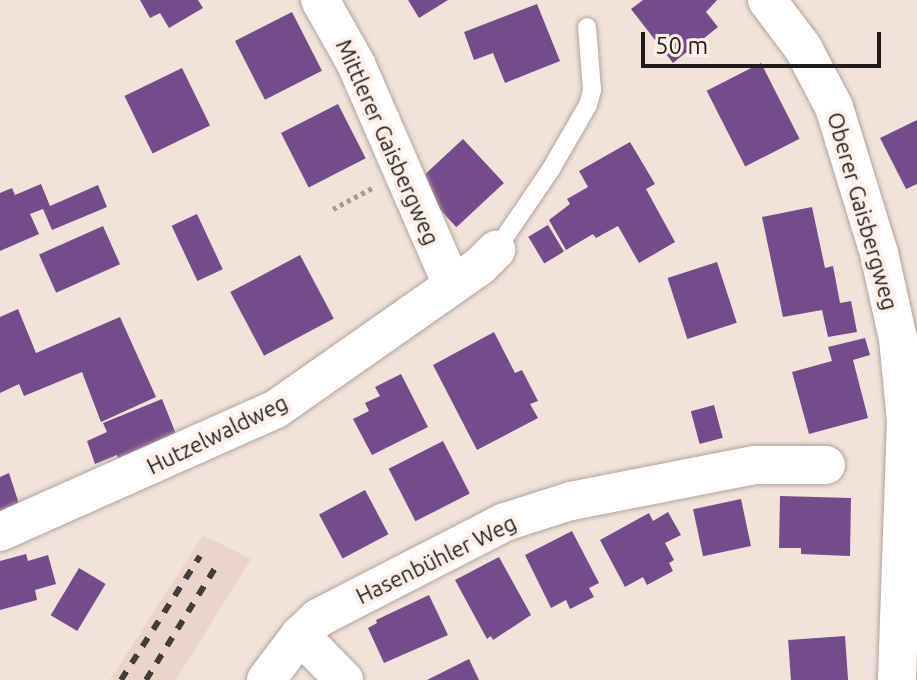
<!DOCTYPE html>
<html>
<head>
<meta charset="utf-8">
<style>
	body { margin:0 }
	#map { position:relative; width:917px; height:680px; overflow:hidden; background:#f2e3da; font-family:Ubuntu,sans-serif }
	div>[style] { position:absolute }
	.built>* { inset:0; background:#ebd5c8 }
	.building>* { inset:0; background:#754c8b; transform-origin:0 0 }
	.path>* { height:5px; margin-top:-2.5px; transform-origin:0; background:repeating-linear-gradient(90deg,#a79b94 0 4px,transparent 0 8px) }
	.roads { filter:drop-shadow(0 0 2px #b0a29a) drop-shadow(0 0 2px #b0a29a) }
	.service>* { height:18px; margin:-9px; padding:0 9px; transform-origin:9px; border-radius:9px; background:#fff }
	.minor>* { height:38px; margin:-19px; padding:0 19px; transform-origin:19px; border-radius:19px; background:#fff }
	.rail>* { height:6px; margin-top:-3px; transform-origin:0; background:repeating-linear-gradient(90deg,#433d39 0 10px,transparent 0 20px) }
	span { translate:-50% -50%; white-space:nowrap; text-align:center; line-height:1.15; -webkit-text-stroke:8px #fdf1ea; paint-order:stroke }
	.street-label { font-size:22px; color:#201b18 }
	.scale { position:absolute; left:641px; top:32px; width:240px; height:36px; box-sizing:border-box; border:4px solid #201b18; border-top:0; padding-left:10px; font-size:24px; line-height:28px; white-space:nowrap; color:#201b18; -webkit-text-stroke:6px #fdf1ea; paint-order:stroke }
</style>
</head>
<body>
<div id="map">
	<div class="built">
		<i style="clip-path:polygon(203px 535px,251px 559px,176px 680px,110px 680px)"></i>
	</div>
	<div class="building">
		<i style="clip-path:polygon(140px 0,198px 0,203px 8px,169px 28px,160px 13px,150px 18px)"></i>
		<i style="clip-path:polygon(408px 0,448px 0,419px 18px)"></i>
		<i style="clip-path:polygon(643px 0,717px 0,706px 12px,718px 27px,673px 63px,631px 9px)"></i>
		<i style="clip-path:polygon(537px 4px,560px 61px,505px 83px,493px 53px,474px 60px,464px 32px)"></i>
		<i style="left:292px;top:12px;width:66px;height:64px;rotate:63deg"></i>
		<i style="left:761px;top:63px;width:85px;height:61px;rotate:63deg"></i>
		<i style="left:182px;top:68px;width:64px;height:64px;rotate:64deg"></i>
		<i style="left:338px;top:104px;width:61px;height:64px;rotate:63deg"></i>
		<i style="clip-path:polygon(917px 120px,917px 184px,906px 189px,880px 138px)"></i>
		<i style="left:463px;top:139px;width:60px;height:65px;rotate:47deg"></i>
		<i style="clip-path:polygon(630px 142px,655px 184px,646px 189px,675px 242px,639px 263px,618px 226px,596px 238px,593px 234px,566px 250px,549px 220px,570px 204px,567px 199px,588px 187px,579px 171px)"></i>
		<i style="clip-path:polygon(41px 184px,50px 206px,98px 185px,107px 207px,52px 230px,43px 209px,30px 214px,39px 234px,0 251px,0 193px,12px 188px,15px 195px)"></i>
		<i style="clip-path:polygon(812px 207px,825px 268px,833px 266px,840px 303px,851px 301px,857px 332px,828px 337px,822px 310px,783px 317px,762px 217px)"></i>
		<i style="left:197px;top:214px;width:61px;height:28px;rotate:65deg"></i>
		<i style="left:548px;top:225px;width:31px;height:23px;rotate:59deg"></i>
		<i style="left:103px;top:226px;width:42px;height:70px;rotate:66deg"></i>
		<i style="left:300px;top:255px;width:72px;height:79px;rotate:62deg"></i>
		<i style="left:717px;top:262px;width:64px;height:52px;rotate:72deg"></i>
		<i style="clip-path:polygon(18px 309px,36px 353px,120px 317px,156px 397px,101px 422px,82px 372px,24px 396px,19px 384px,0 393px,0 317px)"></i>
		<i style="clip-path:polygon(494px 332px,515px 373px,522px 370px,538px 401px,530px 404px,538px 418px,477px 450px,433px 365px)"></i>
		<i style="clip-path:polygon(865px 338px,870px 355px,853px 360px,868px 418px,809px 434px,792px 372px,832px 361px,828px 347px)"></i>
		<i style="clip-path:polygon(401px 374px,428px 427px,372px 455px,353px 419px,369px 411px,365px 403px,380px 396px,375px 387px)"></i>
		<i style="clip-path:polygon(162px 399px,176px 434px,118px 458px,117px 455px,95px 464px,87px 441px,107px 432px,103px 423px)"></i>
		<i style="left:714px;top:405px;width:34px;height:24px;rotate:75deg"></i>
		<i style="left:443px;top:441px;width:59px;height:61px;rotate:63deg"></i>
		<i style="clip-path:polygon(9px 473px,19px 504px,0 512px,0 477px)"></i>
		<i style="left:365px;top:490px;width:50px;height:52px;rotate:62deg"></i>
		<i style="clip-path:polygon(780px 496px,851px 498px,850px 556px,801px 554px,801px 548px,779px 548px)"></i>
		<i style="left:741px;top:499px;width:48px;height:49px;rotate:78deg"></i>
		<i style="clip-path:polygon(668px 512px,681px 535px,665px 543px,674px 560px,669px 563px,673px 571px,647px 585px,643px 577px,625px 587px,600px 540px,649px 513px,653px 521px)"></i>
		<i style="clip-path:polygon(572px 531px,599px 583px,589px 588px,594px 597px,570px 609px,566px 600px,551px 608px,525px 555px)"></i>
		<i style="clip-path:polygon(26px 554px,28px 561px,48px 555px,56px 584px,35px 590px,37px 600px,0 610px,0 561px)"></i>
		<i style="clip-path:polygon(499px 557px,531px 615px,493px 640px,491px 636px,487px 639px,455px 580px)"></i>
		<i style="left:79px;top:568px;width:31px;height:55px;rotate:31deg"></i>
		<i style="clip-path:polygon(429px 595px,448px 635px,384px 663px,368px 628px,377px 623px,376px 620px)"></i>
		<i style="left:845px;top:636px;width:44px;height:57px;rotate:86deg"></i>
		<i style="clip-path:polygon(469px 659px,479px 680px,427px 680px)"></i>
	</div>
	<div class="path">
		<i style="left:333px;top:209px;width:47px;rotate:-28.2deg"></i>
	</div>
	<div class="roads">
		<div class="service">
			<i style="left:496px;top:250px;width:98px;rotate:-55.8deg"></i>
			<i style="left:551px;top:169px;width:74px;rotate:-60deg"></i>
			<i style="left:588px;top:105px;width:16px;rotate:-75deg"></i>
			<i style="left:592px;top:90px;width:63px;rotate:-94.5deg"></i>
		</div>
		<div class="minor">
			<i style="left:320px;top:0;width:73px;rotate:60.6deg"></i>
			<i style="left:356px;top:64px;width:241px;rotate:66.5deg"></i>
			<i style="left:767px;top:0;width:60px;rotate:53.1deg"></i>
			<i style="left:803px;top:48px;width:67px;rotate:62.3deg"></i>
			<i style="left:834px;top:107px;width:153px;rotate:72.9deg"></i>
			<i style="left:879px;top:253px;width:88px;rotate:77.5deg"></i>
			<i style="left:898px;top:339px;width:81px;rotate:84.4deg"></i>
			<i style="left:906px;top:420px;width:260px;rotate:92deg"></i>
			<i style="left:0;top:532px;width:302px;rotate:-24deg"></i>
			<i style="left:276px;top:409px;width:249px;rotate:-35deg"></i>
			<i style="left:480px;top:266px;width:23px;rotate:-45deg"></i>
			<i style="left:300px;top:635px;width:63px;rotate:45.6deg"></i>
			<i style="left:266px;top:680px;width:56px;rotate:-52.9deg"></i>
			<i style="left:300px;top:635px;width:25px;rotate:-43deg"></i>
			<i style="left:318px;top:618px;width:210px;rotate:-27.2deg"></i>
			<i style="left:505px;top:522px;width:69px;rotate:-17.7deg"></i>
			<i style="left:571px;top:501px;width:187px;rotate:-11.1deg"></i>
			<i style="left:754px;top:465px;width:72px"></i>
		</div>
	</div>
	<div class="rail">
		<i style="left:121px;top:680px;width:147px;rotate:-57.5deg"></i>
		<i style="left:146px;top:680px;width:135px;rotate:-58.3deg"></i>
	</div>
	<div class="street-label">
		<span style="left:388px;top:142px;rotate:66deg">Mittlerer Gaisbergweg</span>
		<span style="left:863px;top:211px;rotate:74deg">Oberer Gaisbergweg</span>
		<span style="left:217px;top:434px;rotate:-26deg">Hutzelwaldweg</span>
		<span style="left:436px;top:559px;rotate:-26deg">Hasenbühler Weg</span>
	</div>
	<div class="scale">50 m</div>
</div>
</body>
</html>
